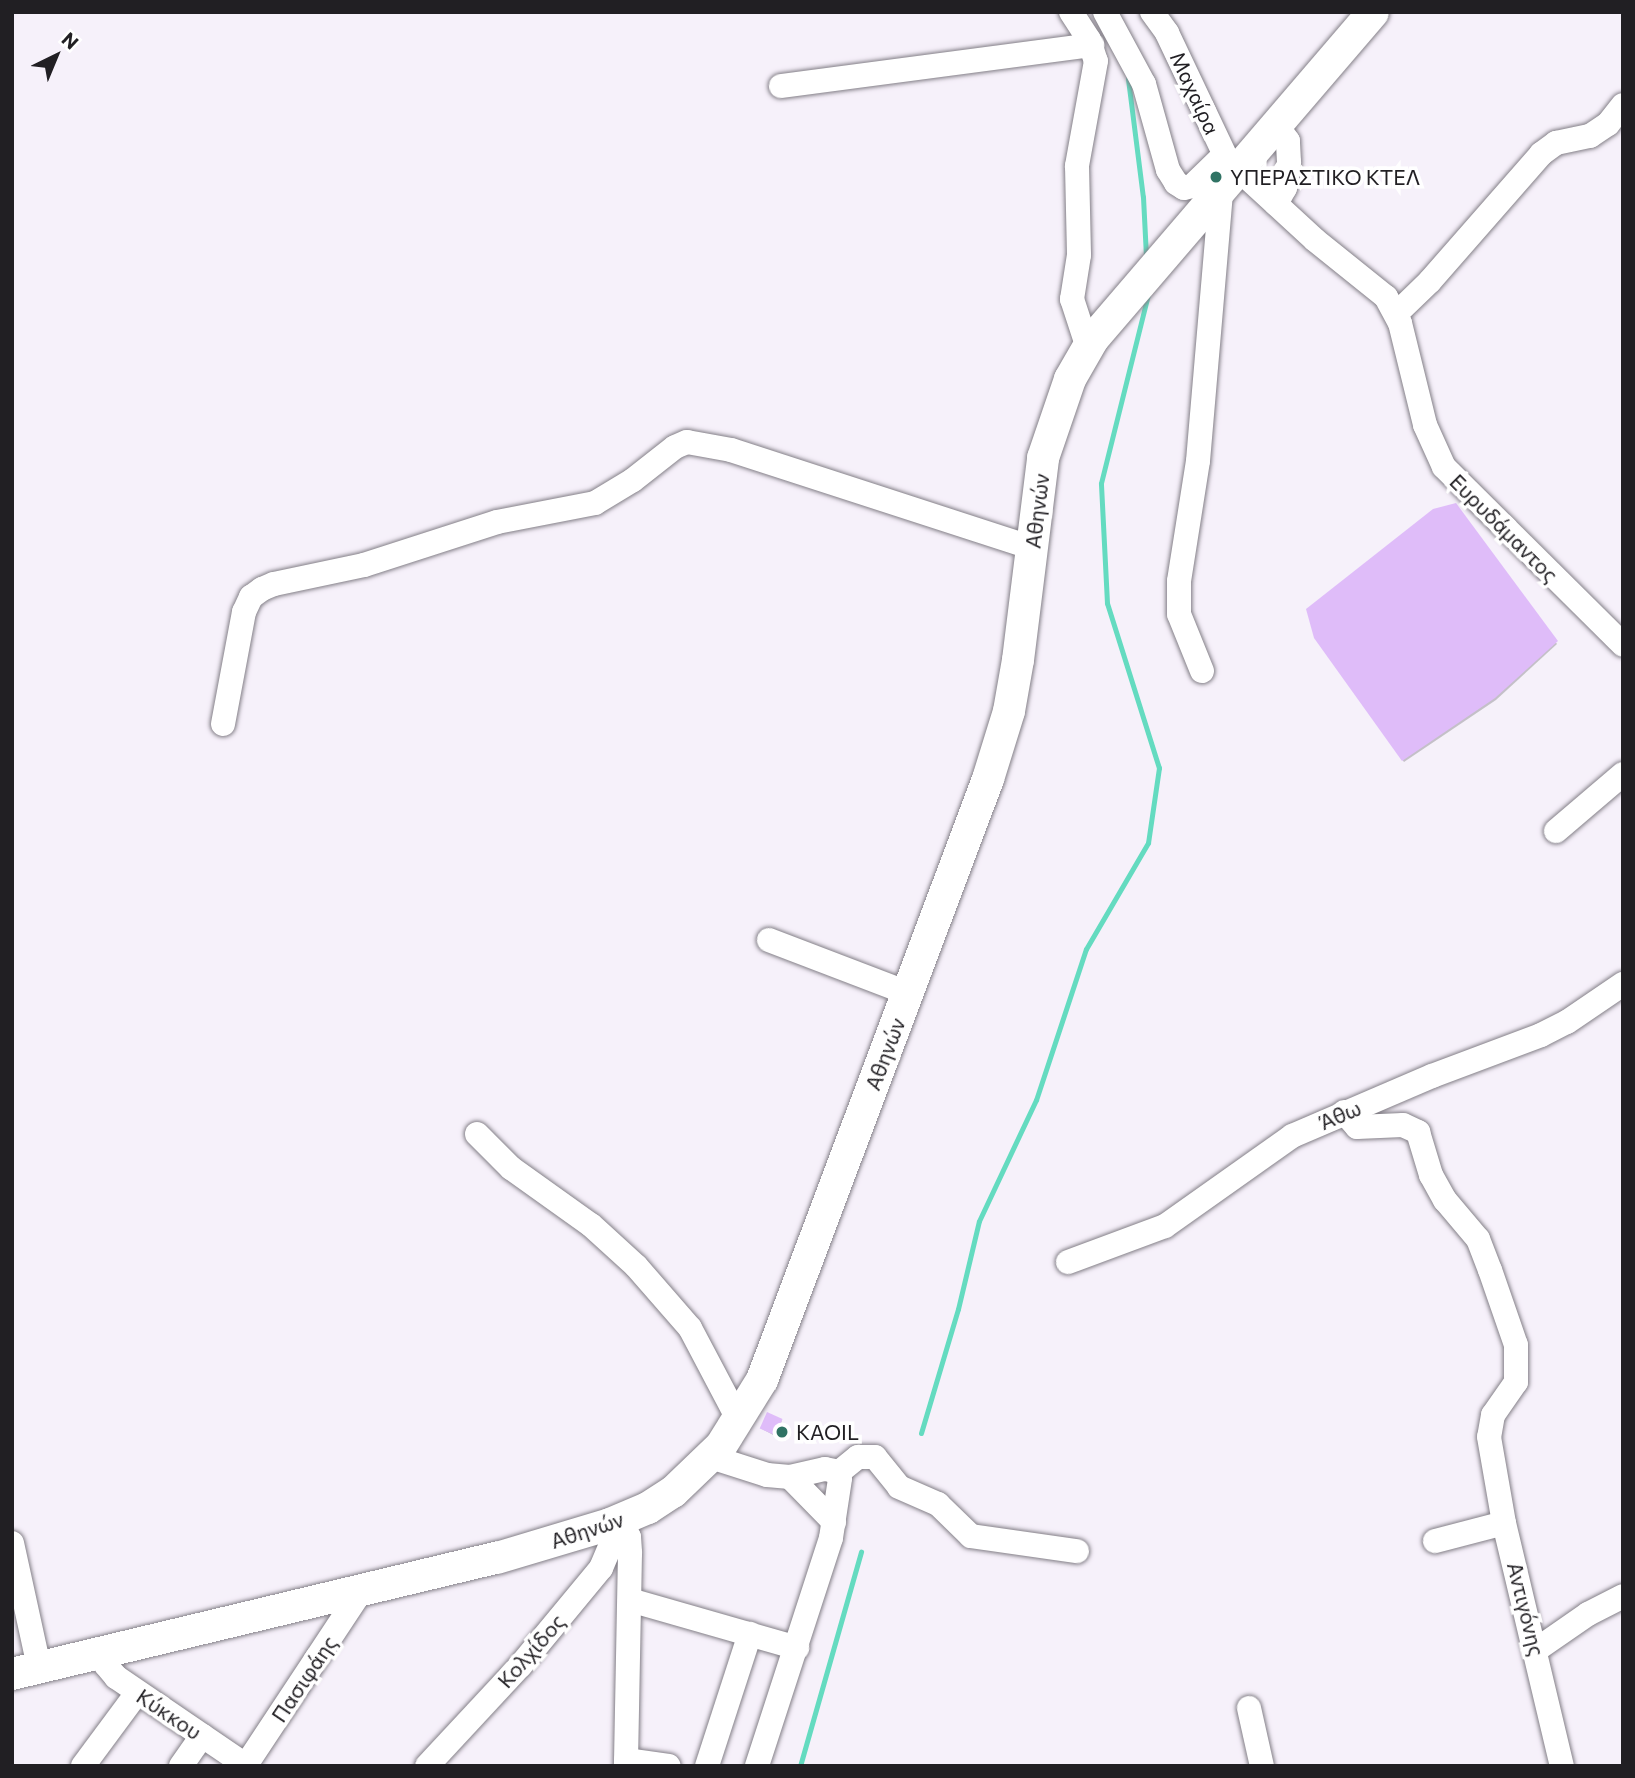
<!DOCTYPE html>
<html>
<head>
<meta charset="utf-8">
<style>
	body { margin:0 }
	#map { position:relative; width:1635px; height:1778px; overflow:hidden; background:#f6f1fa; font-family:Commissioner,sans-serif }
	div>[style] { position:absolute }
	.shadow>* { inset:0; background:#0003 }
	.stream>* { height:5px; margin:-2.5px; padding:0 2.5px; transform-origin:2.5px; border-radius:2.5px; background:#64dbc0 }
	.building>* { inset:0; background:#dfbcf9; transform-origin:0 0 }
	.roads { filter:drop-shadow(0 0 2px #837f87) drop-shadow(0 0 2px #837f87) }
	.minor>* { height:24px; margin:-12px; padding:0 12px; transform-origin:12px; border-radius:12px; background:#fff }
	.major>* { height:32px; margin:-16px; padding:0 16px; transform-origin:16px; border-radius:16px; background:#fff }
	.dots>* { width:19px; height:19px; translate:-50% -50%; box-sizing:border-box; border:4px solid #fff; border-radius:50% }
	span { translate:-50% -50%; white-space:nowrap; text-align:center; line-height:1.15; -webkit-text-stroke:7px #fff; paint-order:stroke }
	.street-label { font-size:21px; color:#211f23 }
	.poi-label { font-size:21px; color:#211f23 }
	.left { translate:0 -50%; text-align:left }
	.frame { position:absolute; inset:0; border:14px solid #211f23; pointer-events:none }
	.north { position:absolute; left:21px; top:21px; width:70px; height:70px; -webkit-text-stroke:5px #fff; paint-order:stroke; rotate:43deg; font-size:19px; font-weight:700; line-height:28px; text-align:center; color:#211f23 }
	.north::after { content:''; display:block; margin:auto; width:24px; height:32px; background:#211f23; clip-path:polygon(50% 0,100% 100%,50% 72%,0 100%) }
</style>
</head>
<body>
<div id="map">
	<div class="shadow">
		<i style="clip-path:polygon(1455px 505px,1557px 644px,1496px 700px,1404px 762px,1317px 641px)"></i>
		<i style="clip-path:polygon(782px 1420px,777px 1437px,762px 1429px)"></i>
	</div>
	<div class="stream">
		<i style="left:1128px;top:79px;width:119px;rotate:82.8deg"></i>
		<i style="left:1143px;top:197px;width:60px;rotate:87.1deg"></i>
		<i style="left:921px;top:1433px;width:129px;rotate:-73.4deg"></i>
		<i style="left:958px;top:1309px;width:90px;rotate:-76.6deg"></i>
		<i style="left:979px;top:1221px;width:134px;rotate:-64.8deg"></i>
		<i style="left:1036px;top:1100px;width:159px;rotate:-71.7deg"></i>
		<i style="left:1086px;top:949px;width:123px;rotate:-59.7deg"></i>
		<i style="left:1148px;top:843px;width:76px;rotate:-81.7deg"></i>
		<i style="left:1159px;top:768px;width:173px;rotate:-107.5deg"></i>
		<i style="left:1107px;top:603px;width:120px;rotate:-92.9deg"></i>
		<i style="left:1101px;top:483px;width:194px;rotate:-76deg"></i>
		<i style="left:800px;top:1766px;width:223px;rotate:-74.1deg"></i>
	</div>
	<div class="building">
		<i style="clip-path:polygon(1456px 503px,1558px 641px,1495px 698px,1402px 761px,1314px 638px,1306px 609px,1433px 509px)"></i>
		<i style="left:767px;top:1412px;width:17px;height:18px;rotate:24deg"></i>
	</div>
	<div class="roads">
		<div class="minor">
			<i style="left:1071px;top:12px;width:33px;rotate:57deg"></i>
			<i style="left:1089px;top:40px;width:22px;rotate:72deg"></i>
			<i style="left:1096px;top:61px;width:107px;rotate:100.3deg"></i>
			<i style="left:1077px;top:166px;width:89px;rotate:88.7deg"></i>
			<i style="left:1079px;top:255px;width:45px;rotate:99deg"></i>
			<i style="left:1072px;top:299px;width:52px;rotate:71.9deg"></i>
			<i style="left:1105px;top:12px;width:82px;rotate:61.6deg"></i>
			<i style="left:1144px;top:84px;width:89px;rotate:74.4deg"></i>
			<i style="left:1168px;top:170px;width:15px;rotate:58deg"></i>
			<i style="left:1176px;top:183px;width:9px;rotate:32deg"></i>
			<i style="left:1184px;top:188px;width:8px;rotate:-14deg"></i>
			<i style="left:1192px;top:186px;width:43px;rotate:-44.1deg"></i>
			<i style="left:1152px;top:12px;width:26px;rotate:54deg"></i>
			<i style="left:1167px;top:33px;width:152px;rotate:64.6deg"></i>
			<i style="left:781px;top:86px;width:314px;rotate:-7.5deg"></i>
			<i style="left:1239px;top:170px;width:103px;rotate:42.6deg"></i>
			<i style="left:1315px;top:240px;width:91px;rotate:38.8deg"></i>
			<i style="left:1386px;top:297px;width:30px;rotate:62deg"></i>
			<i style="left:1400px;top:323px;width:105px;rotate:76.2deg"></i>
			<i style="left:1425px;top:425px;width:46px;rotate:65.7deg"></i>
			<i style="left:1444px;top:467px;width:252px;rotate:44.8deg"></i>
			<i style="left:1276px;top:204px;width:18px;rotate:-61deg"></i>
			<i style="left:1285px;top:188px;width:26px;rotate:-81deg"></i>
			<i style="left:1289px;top:162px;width:21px;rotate:-93deg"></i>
			<i style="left:1288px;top:141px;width:19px;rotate:-126deg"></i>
			<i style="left:1396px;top:314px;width:47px;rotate:-44.1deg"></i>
			<i style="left:1430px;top:281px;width:169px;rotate:-48.8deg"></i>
			<i style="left:1541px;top:154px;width:19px;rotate:-36deg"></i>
			<i style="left:1556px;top:143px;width:35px;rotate:-12deg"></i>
			<i style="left:1590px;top:136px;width:22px;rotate:-34deg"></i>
			<i style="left:1608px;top:124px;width:24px;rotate:-52deg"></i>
			<i style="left:1202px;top:671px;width:61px;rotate:-112deg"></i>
			<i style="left:1179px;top:614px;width:33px;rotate:-90deg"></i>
			<i style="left:1179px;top:581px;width:121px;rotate:-81deg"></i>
			<i style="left:1198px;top:461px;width:271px;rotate:-85.1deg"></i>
			<i style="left:223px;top:724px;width:114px;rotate:-79.4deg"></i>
			<i style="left:244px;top:612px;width:17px;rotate:-65deg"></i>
			<i style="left:251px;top:597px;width:14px;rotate:-36deg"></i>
			<i style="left:262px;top:589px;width:13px;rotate:-23deg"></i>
			<i style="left:274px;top:584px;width:92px;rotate:-11.9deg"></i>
			<i style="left:364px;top:565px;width:140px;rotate:-17.9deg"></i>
			<i style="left:497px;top:522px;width:100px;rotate:-11deg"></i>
			<i style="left:595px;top:503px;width:44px;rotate:-31.2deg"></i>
			<i style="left:633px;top:480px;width:53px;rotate:-38.2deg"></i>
			<i style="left:675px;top:447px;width:13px;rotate:-23deg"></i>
			<i style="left:687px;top:442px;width:45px;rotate:10.3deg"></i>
			<i style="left:731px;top:450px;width:317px;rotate:18deg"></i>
			<i style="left:1556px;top:831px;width:88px;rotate:-40.4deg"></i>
			<i style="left:769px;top:940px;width:149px;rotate:20.9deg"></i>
			<i style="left:1344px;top:1112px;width:20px;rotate:49deg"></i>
			<i style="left:1357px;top:1127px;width:46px;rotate:-2.5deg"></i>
			<i style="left:1403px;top:1125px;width:17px;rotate:25deg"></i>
			<i style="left:1418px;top:1132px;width:45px;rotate:73.2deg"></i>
			<i style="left:1431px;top:1175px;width:29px;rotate:61deg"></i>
			<i style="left:1445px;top:1200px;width:51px;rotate:49.8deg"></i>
			<i style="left:1478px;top:1239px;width:33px;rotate:69deg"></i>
			<i style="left:1490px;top:1270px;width:79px;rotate:70.9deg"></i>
			<i style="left:1516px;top:1345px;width:37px;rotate:90deg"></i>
			<i style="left:1516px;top:1382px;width:40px;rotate:124.9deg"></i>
			<i style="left:1493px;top:1415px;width:22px;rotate:100deg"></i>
			<i style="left:1489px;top:1437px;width:87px;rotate:80.1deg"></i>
			<i style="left:477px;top:1134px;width:48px;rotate:45deg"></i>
			<i style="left:511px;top:1168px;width:98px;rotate:35.5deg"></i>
			<i style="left:591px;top:1225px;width:61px;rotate:42.3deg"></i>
			<i style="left:636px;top:1266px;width:82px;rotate:48.9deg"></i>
			<i style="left:690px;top:1328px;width:105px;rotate:62.2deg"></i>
			<i style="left:1068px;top:1262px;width:103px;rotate:-20.4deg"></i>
			<i style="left:1165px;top:1226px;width:156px;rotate:-35.3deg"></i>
			<i style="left:1292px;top:1136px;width:152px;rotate:-23.2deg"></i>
			<i style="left:1432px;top:1076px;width:116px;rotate:-20.6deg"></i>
			<i style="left:1541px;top:1035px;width:29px;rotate:-27deg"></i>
			<i style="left:1567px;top:1022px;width:68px;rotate:-34.2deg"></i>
			<i style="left:711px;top:1457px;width:59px;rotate:17.8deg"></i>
			<i style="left:767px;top:1475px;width:23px;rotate:5deg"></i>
			<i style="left:790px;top:1477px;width:36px;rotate:-13deg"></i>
			<i style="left:825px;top:1469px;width:10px;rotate:11deg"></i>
			<i style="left:835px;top:1471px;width:9px;rotate:58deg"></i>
			<i style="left:840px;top:1479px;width:60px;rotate:98.7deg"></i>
			<i style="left:831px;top:1538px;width:240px;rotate:108deg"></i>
			<i style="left:838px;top:1473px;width:26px;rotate:-39deg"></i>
			<i style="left:858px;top:1457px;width:17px"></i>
			<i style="left:875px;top:1457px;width:38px;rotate:51deg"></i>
			<i style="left:899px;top:1487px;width:43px;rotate:23.6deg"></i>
			<i style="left:938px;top:1504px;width:46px;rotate:44.1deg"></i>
			<i style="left:971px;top:1536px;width:107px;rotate:8.1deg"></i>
			<i style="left:790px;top:1477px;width:63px;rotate:45.6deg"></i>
			<i style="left:621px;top:1520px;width:19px;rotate:65deg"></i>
			<i style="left:629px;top:1537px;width:16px;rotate:86deg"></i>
			<i style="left:630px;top:1553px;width:213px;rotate:91.1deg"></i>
			<i style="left:1435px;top:1541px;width:71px;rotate:-14.6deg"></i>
			<i style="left:1504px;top:1523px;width:250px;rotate:76.6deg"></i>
			<i style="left:12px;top:1543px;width:127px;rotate:77.7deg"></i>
			<i style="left:630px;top:1600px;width:174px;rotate:16deg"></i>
			<i style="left:1536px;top:1650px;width:63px;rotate:-34.7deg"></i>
			<i style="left:1588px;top:1614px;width:39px;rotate:-27deg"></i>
			<i style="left:105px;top:1651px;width:14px;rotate:86deg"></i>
			<i style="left:106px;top:1665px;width:16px;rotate:50deg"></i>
			<i style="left:116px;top:1677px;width:158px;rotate:34.2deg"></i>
			<i style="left:1249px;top:1708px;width:59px;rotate:77.4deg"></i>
			<i style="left:626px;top:1760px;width:43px;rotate:7.9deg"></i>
			<i style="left:246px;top:1765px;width:209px;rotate:-56.5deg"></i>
			<i style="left:83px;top:1766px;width:91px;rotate:-53.5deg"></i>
			<i style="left:181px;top:1766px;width:37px;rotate:-55deg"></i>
			<i style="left:427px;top:1766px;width:137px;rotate:-47.1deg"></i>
			<i style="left:520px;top:1666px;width:127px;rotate:-50.4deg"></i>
			<i style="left:601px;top:1568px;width:25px;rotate:-67deg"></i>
			<i style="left:611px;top:1545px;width:21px;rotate:-93deg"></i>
			<i style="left:707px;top:1766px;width:139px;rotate:-72deg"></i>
		</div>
		<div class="major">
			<i style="left:12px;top:1674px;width:499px;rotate:-13.5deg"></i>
			<i style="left:497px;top:1558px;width:118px;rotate:-16.7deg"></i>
			<i style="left:610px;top:1524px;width:41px;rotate:-22.8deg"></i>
			<i style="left:648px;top:1508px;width:30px;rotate:-33deg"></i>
			<i style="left:673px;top:1492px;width:66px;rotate:-43.8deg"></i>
			<i style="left:721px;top:1446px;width:78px;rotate:-58.2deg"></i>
			<i style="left:762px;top:1380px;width:642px;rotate:-69.39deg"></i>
			<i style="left:988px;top:779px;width:71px;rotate:-72.8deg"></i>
			<i style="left:1009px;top:711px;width:52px;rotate:-80deg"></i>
			<i style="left:1018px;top:660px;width:204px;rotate:-82.9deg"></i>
			<i style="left:1043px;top:458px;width:83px;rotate:-71.1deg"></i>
			<i style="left:1070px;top:379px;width:46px;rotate:-60.1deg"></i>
			<i style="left:1093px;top:339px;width:430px;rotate:-49.4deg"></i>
		</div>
	</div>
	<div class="dots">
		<i style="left:1216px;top:177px;background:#307364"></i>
		<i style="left:782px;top:1432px;background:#307364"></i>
	</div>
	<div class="street-label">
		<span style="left:1195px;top:93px;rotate:65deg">Μαχαίρα</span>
		<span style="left:1037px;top:511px;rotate:-83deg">Αθηνών</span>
		<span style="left:1504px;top:528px;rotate:45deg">Ευρυδάμαντος</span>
		<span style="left:885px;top:1054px;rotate:-69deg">Αθηνών</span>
		<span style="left:1340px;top:1115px;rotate:-23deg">Άθω</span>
		<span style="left:587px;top:1530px;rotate:-18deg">Αθηνών</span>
		<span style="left:1526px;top:1609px;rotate:76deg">Αντιγόνης</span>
		<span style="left:531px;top:1651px;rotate:-49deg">Κολχίδος</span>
		<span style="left:304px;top:1679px;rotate:-56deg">Πασιφάης</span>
		<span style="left:169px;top:1714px;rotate:34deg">Κύκκου</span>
	</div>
	<div class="poi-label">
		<span class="left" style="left:1230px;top:177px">ΥΠΕΡΑΣΤΙΚΟ ΚΤΕΛ</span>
		<span class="left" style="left:796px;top:1432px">KAOIL</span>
	</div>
	<div class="frame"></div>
	<div class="north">N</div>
</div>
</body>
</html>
